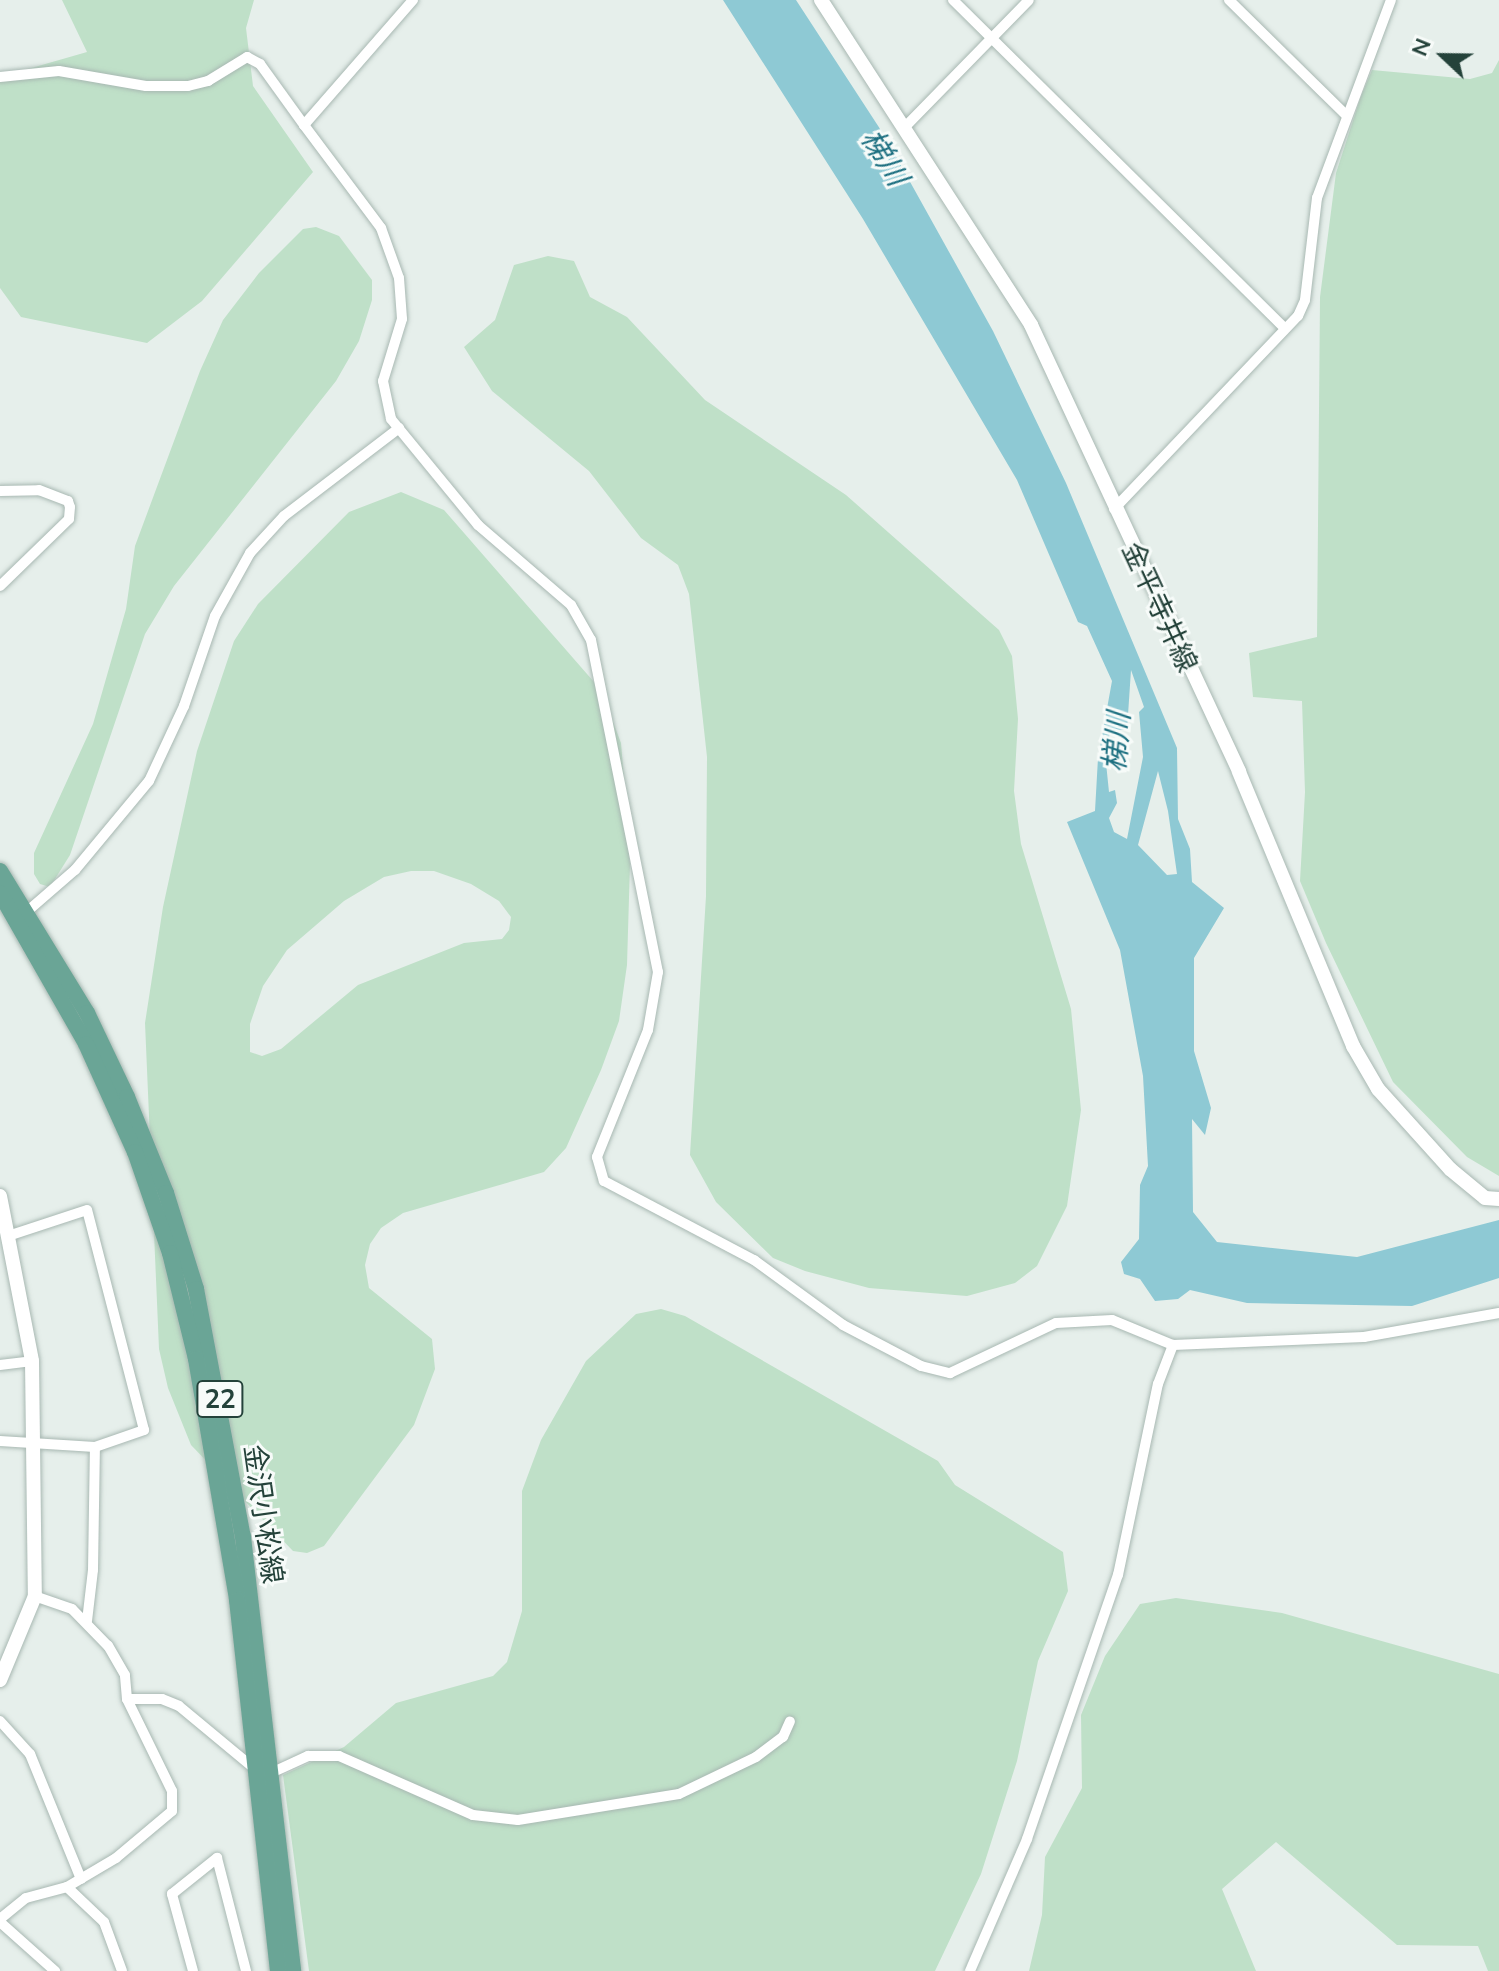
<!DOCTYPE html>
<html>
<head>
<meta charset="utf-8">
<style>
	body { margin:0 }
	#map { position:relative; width:1499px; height:1971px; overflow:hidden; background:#e6efeb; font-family:Mulish,"Noto Sans JP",sans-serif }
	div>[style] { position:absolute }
	.green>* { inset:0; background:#bfe0c8 }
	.water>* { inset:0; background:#8ec9d4 }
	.roads { filter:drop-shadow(0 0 2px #a8b8b2) drop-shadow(0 0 2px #a8b8b2) }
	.minor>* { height:10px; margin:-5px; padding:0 5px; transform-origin:5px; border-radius:5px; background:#fff }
	.tertiary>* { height:14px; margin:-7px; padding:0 7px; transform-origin:7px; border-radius:7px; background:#fff }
	.secondary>* { height:14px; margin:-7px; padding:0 7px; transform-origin:7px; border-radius:7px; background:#fff }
	.primary>* { height:16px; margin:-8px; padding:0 8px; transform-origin:8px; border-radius:8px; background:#6aa596 }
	span { translate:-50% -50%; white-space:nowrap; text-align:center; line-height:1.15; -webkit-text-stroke:6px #f7fbf9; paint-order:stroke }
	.shield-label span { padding:2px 6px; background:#f7fbf9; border:2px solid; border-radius:6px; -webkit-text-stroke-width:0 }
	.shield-label { font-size:26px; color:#24423a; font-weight:700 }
	.street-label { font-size:28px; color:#24423a }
	.water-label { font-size:30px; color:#1c6f80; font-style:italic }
	.north { position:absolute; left:1403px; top:16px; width:80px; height:80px; -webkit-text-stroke:6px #f7fbf9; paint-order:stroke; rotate:292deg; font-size:22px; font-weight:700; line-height:32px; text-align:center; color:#24423a }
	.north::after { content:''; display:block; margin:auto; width:28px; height:36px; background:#24423a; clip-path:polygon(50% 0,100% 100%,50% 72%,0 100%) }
</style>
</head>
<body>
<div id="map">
	<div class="green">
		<i style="clip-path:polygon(62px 0,254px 0,246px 28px,253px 86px,313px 172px,202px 301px,147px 343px,21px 317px,0 288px,0 77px,87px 52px)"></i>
		<i style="clip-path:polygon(1499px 60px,1499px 1176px,1467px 1157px,1393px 1082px,1326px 943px,1300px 881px,1305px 792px,1302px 701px,1253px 697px,1249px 653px,1317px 637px,1320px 297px,1336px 173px,1361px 96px,1372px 70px,1470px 79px,1492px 73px)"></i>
		<i style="clip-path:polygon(316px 227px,339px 236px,372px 280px,372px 300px,359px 341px,336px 381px,174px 586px,145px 634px,70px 855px,50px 887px,40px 884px,34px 874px,34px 853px,93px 724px,126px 609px,135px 546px,200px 371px,223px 320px,259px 273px,303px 229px)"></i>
		<i style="clip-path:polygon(548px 256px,574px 261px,590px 297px,627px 317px,705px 400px,846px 495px,999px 630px,1012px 656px,1018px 719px,1014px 791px,1021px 844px,1071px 1009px,1081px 1110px,1067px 1206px,1037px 1266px,1015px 1283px,967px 1296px,869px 1288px,805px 1271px,773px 1258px,716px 1202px,690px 1155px,706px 896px,707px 757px,689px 594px,678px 565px,641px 538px,589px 471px,492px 391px,464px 347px,495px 320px,514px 265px)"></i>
		<i style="clip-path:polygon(evenodd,401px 492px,444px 510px,601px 690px,621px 743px,624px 779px,630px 864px,627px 965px,619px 1021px,601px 1070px,566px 1148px,544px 1172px,403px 1213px,381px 1228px,370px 1244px,365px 1265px,369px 1288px,432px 1339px,435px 1369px,414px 1425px,324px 1546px,307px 1553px,293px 1551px,191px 1445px,168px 1388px,159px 1349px,145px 1023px,163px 907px,197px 751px,234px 641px,258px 604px,349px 512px,401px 492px,411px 871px,434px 871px,471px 884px,499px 901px,511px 917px,509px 930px,502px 939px,464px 943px,358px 985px,281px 1049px,262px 1056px,250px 1052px,250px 1024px,263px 986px,287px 950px,344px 901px,384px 877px,411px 871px)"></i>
		<i style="clip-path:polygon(661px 1309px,685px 1316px,938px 1461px,955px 1485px,1063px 1552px,1068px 1591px,1038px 1661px,1017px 1761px,981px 1874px,935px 1971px,309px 1971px,283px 1775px,344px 1747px,396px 1703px,493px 1676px,507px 1662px,522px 1611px,522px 1491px,541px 1440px,586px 1361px,636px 1314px)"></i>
		<i style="clip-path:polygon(1176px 1598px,1282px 1613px,1499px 1674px,1499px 1971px,1488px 1971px,1478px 1946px,1397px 1945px,1276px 1842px,1222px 1889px,1256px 1971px,1029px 1971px,1042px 1915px,1045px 1857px,1082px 1788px,1081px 1715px,1105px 1656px,1140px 1604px)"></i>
	</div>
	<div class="water">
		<i style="clip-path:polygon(evenodd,723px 0,796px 0,884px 135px,993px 331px,1066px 483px,1177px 748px,1178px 819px,1190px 849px,1192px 882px,1224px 908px,1194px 958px,1194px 1051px,1211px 1108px,1205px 1135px,1192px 1119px,1193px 1212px,1217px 1242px,1357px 1257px,1499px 1220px,1499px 1278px,1412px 1306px,1247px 1303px,1190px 1290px,1178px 1299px,1155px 1301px,1140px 1279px,1124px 1274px,1121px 1262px,1139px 1239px,1140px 1185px,1148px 1166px,1143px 1076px,1120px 950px,1067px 822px,1095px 811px,1098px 758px,1112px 681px,1087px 626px,1078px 622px,1017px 480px,863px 219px,723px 0,1131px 670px,1144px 707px,1139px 712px,1143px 757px,1127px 839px,1114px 832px,1109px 818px,1117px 803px,1115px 790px,1109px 792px,1106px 763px,1110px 730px,1127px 730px,1131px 670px,723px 0,1158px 771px,1168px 811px,1177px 874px,1167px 875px,1138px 845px,1158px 771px)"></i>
	</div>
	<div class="roads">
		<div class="minor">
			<i style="left:413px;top:0;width:166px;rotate:131.1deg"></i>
			<i style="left:304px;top:125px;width:129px;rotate:53.2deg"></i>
			<i style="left:381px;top:228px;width:53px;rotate:70.2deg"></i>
			<i style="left:399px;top:278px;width:41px;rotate:85.8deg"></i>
			<i style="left:402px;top:319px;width:65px;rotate:107deg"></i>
			<i style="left:383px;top:381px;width:39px;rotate:78deg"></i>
			<i style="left:391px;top:419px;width:137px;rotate:50.6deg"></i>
			<i style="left:478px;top:525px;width:123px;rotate:40.7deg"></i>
			<i style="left:571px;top:605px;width:40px;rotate:60.3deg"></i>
			<i style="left:591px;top:640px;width:339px;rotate:78.6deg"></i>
			<i style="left:658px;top:972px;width:59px;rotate:99.8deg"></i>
			<i style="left:648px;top:1030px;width:137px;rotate:111.9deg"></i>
			<i style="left:597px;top:1157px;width:25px;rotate:74deg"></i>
			<i style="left:604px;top:1181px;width:170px;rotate:27.8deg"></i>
			<i style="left:754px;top:1260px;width:110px;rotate:36.1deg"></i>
			<i style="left:843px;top:1325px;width:88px;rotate:27.7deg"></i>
			<i style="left:921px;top:1366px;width:30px;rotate:14deg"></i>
			<i style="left:950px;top:1373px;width:117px;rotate:-25.3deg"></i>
			<i style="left:1056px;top:1323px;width:56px;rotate:-3.1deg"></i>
			<i style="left:1112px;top:1320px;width:66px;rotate:22.3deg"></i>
			<i style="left:953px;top:0;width:467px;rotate:44.7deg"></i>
			<i style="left:1229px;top:0;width:163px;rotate:44.5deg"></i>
			<i style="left:0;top:77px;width:59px;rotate:-5.8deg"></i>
			<i style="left:59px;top:71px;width:88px;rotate:9.8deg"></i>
			<i style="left:146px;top:86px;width:42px"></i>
			<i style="left:188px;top:86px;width:21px;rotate:-14deg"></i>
			<i style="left:208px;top:81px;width:46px;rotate:-31.6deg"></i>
			<i style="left:247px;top:57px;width:15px;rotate:28deg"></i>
			<i style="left:260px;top:64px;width:75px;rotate:54.2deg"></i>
			<i style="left:903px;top:129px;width:180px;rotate:-45.7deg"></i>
			<i style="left:0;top:491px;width:39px;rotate:-1deg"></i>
			<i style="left:39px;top:490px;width:31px;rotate:21deg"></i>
			<i style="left:68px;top:501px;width:6px;rotate:72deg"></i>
			<i style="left:70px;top:507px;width:12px;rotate:95deg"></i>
			<i style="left:69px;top:519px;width:96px;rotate:135.8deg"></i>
			<i style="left:1114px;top:509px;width:267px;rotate:-46.4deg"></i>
			<i style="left:1298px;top:316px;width:17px;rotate:-66deg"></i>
			<i style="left:1305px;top:300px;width:103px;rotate:-83.3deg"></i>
			<i style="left:1317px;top:198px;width:211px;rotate:-69.5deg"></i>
			<i style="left:23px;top:915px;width:69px;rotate:-40.9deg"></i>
			<i style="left:75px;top:870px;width:116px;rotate:-50.3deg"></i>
			<i style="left:149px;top:781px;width:83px;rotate:-65deg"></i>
			<i style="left:184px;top:706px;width:95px;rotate:-71deg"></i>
			<i style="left:215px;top:616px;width:72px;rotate:-60.9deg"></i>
			<i style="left:250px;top:553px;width:50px;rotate:-47.4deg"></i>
			<i style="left:284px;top:516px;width:145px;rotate:-37.4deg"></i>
			<i style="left:0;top:1365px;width:32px;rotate:-7deg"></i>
			<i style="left:0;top:1441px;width:95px;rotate:3.6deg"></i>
			<i style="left:95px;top:1447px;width:52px;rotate:-19.1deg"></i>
			<i style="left:144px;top:1430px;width:227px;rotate:-104.5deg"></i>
			<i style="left:87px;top:1210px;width:80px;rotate:161.8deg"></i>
			<i style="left:87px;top:1621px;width:51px;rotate:-83.3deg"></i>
			<i style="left:93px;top:1570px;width:123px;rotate:-89.1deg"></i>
			<i style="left:127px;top:1699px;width:35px"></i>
			<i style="left:162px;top:1699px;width:18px;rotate:22deg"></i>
			<i style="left:179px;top:1706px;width:99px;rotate:39.7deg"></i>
			<i style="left:0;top:1721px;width:45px;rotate:47.7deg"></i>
			<i style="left:30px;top:1754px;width:135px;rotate:67.8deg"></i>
			<i style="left:271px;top:1773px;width:41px;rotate:-24.7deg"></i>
			<i style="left:308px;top:1756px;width:31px"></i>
			<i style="left:339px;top:1756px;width:146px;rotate:23.8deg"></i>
			<i style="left:473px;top:1815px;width:45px;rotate:6.3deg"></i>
			<i style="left:518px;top:1820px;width:163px;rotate:-9.2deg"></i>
			<i style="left:679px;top:1794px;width:85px;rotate:-25.7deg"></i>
			<i style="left:756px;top:1757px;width:34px;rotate:-37deg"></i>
			<i style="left:783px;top:1737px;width:17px;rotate:-66deg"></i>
			<i style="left:67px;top:1887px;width:51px;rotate:43.4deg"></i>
			<i style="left:104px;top:1922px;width:52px;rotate:69.8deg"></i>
			<i style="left:0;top:1919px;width:33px;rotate:-39deg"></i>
			<i style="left:26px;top:1898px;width:42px;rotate:-15deg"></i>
			<i style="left:67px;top:1887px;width:57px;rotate:-30.6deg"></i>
			<i style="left:116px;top:1858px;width:73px;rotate:-40deg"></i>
			<i style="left:172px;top:1811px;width:20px;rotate:-90deg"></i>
			<i style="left:172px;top:1791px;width:102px;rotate:-116.1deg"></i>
			<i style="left:127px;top:1699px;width:24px;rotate:-95deg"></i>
			<i style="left:125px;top:1675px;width:34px;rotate:-120deg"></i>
			<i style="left:108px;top:1646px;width:52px;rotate:-134.2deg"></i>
			<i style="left:72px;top:1609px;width:39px;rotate:-161deg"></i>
			<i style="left:0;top:1922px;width:74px;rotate:41.7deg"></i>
			<i style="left:193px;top:1971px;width:80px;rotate:-105.3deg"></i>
			<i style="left:172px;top:1894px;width:58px;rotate:-38.7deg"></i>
			<i style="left:217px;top:1858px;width:117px;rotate:75.6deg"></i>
			<i style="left:970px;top:1971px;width:144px;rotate:-66.6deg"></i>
			<i style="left:1027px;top:1839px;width:279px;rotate:-71deg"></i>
			<i style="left:1118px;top:1575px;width:195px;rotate:-78.2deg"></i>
			<i style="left:1158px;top:1384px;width:42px;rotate:-69deg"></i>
			<i style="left:1173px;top:1345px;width:191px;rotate:-2.4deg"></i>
			<i style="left:1364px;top:1337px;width:137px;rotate:-10.1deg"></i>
		</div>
		<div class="tertiary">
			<i style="left:0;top:1196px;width:168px;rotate:79deg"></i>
			<i style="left:32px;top:1361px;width:235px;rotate:89.3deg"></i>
			<i style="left:35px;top:1596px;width:91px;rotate:112.6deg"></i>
		</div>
		<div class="secondary">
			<i style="left:821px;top:0;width:387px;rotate:57.1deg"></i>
			<i style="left:1031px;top:325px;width:493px;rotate:65deg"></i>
			<i style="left:1239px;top:772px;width:297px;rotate:67.4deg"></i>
			<i style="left:1353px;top:1046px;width:50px;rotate:59.8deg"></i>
			<i style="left:1378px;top:1089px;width:108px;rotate:48deg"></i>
			<i style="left:1450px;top:1169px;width:45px;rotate:39.6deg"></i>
			<i style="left:1485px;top:1198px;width:14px;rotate:4deg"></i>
		</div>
		<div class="primary">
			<i style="left:0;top:871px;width:167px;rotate:58.5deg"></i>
			<i style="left:87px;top:1013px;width:93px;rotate:64.5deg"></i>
			<i style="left:127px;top:1097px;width:104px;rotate:67.9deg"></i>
			<i style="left:166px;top:1193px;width:101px;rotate:72.6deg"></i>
			<i style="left:196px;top:1289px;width:252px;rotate:79.3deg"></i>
			<i style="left:243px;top:1537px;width:437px;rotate:83.4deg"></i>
			<i style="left:0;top:893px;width:174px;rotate:60.3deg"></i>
			<i style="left:86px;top:1044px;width:119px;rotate:65.6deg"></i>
			<i style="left:135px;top:1152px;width:107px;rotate:70.9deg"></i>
			<i style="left:170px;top:1253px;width:109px;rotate:76.2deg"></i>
			<i style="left:196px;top:1359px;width:244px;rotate:80.3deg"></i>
			<i style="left:237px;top:1600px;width:373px;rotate:83.7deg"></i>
		</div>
	</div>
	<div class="shield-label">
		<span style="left:220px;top:1399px">22</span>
	</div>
	<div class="street-label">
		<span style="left:1160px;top:607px;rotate:65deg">金平寺井線</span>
		<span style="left:264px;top:1514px;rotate:82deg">金沢小松線</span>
	</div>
	<div class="water-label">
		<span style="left:885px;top:157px;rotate:58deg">梯川</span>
		<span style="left:1116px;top:742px;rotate:-85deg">梯川</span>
	</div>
	<div class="north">N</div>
</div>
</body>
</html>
